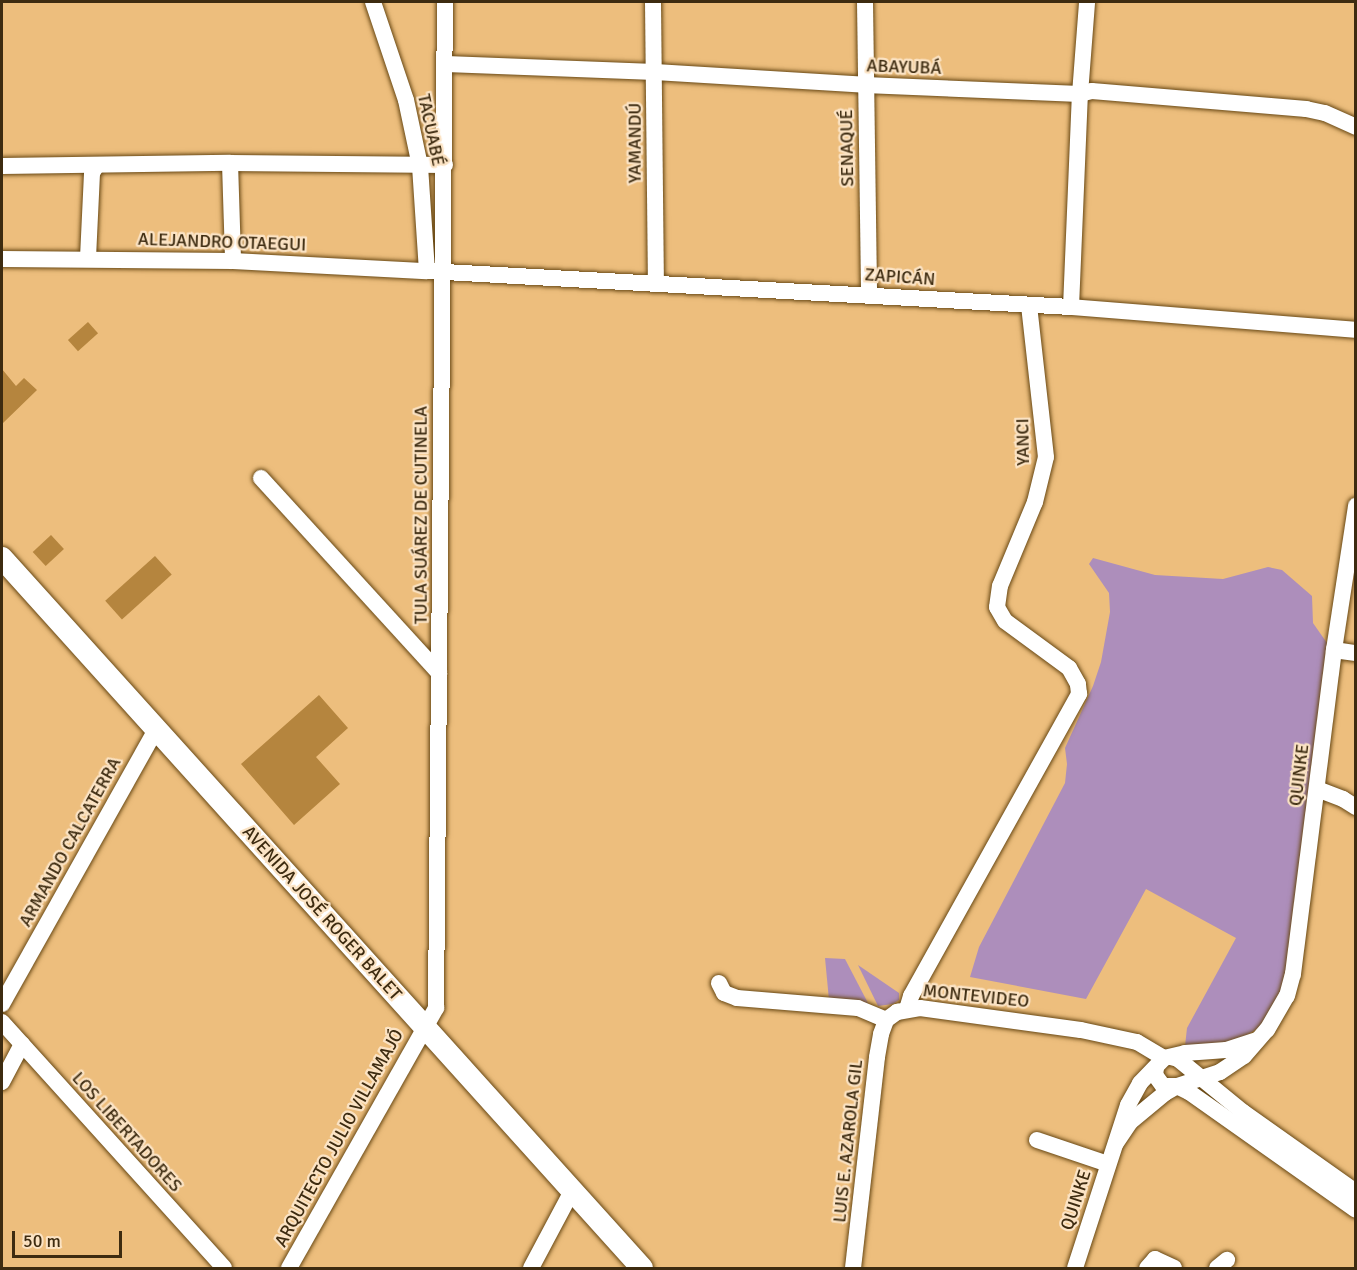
<!DOCTYPE html>
<html>
<head>
<meta charset="utf-8">
<style>
	body { margin:0 }
	#map { position:relative; width:1357px; height:1270px; overflow:hidden; background:#edbe7d; font-family:Signika,sans-serif }
	div>[style] { position:absolute }
	.green>* { inset:0; background:#ad8ebb }
	.building>* { inset:0; background:#b5853e; transform-origin:0 0 }
	.roads { filter:drop-shadow(0 0 2px #684814) drop-shadow(0 0 2px #684814) }
	.street>* { height:16px; margin:-8px; padding:0 8px; transform-origin:8px; border-radius:8px; background:#fff }
	.secondary>* { height:22px; margin:-11px; padding:0 11px; transform-origin:11px; border-radius:11px; background:#fff }
	span { translate:-50% -50%; white-space:nowrap; text-align:center; line-height:1.15; -webkit-text-stroke:4.5px #fbe3c4; paint-order:stroke }
	.street-label { font-size:18px; color:#3d2b10 }
	.frame { position:absolute; inset:0; border:3px solid #3d2b10; pointer-events:none }
	.scale { position:absolute; left:12px; top:1231px; width:110px; height:27px; box-sizing:border-box; border:3px solid #3d2b10; border-top:0; padding-left:8px; font-size:18px; line-height:21px; white-space:nowrap; color:#3d2b10; -webkit-text-stroke:4px #fbe3c4; paint-order:stroke }
</style>
</head>
<body>
<div id="map">
	<div class="green">
		<i style="clip-path:polygon(1093px 558px,1155px 575px,1223px 579px,1268px 567px,1282px 570px,1312px 596px,1313px 623px,1327px 643px,1284px 985px,1264px 1024px,1238px 1041px,1185px 1046px,1187px 1028px,1236px 938px,1146px 889px,1086px 999px,970px 977px,979px 947px,1065px 783px,1067px 764px,1065px 748px,1093px 686px,1101px 662px,1110px 612px,1109px 593px,1089px 564px)"></i>
		<i style="clip-path:polygon(825px 958px,845px 959px,869px 1005px,829px 1000px)"></i>
		<i style="clip-path:polygon(858px 965px,899px 993px,899px 1000px,893px 1004px,878px 1006px)"></i>
	</div>
	<div class="building">
		<i style="left:88px;top:322px;width:15px;height:27px;rotate:48deg"></i>
		<i style="clip-path:polygon(2px 369px,16px 386px,24px 378px,37px 390px,2px 424px)"></i>
		<i style="left:51px;top:535px;width:19px;height:25px;rotate:47deg"></i>
		<i style="left:155px;top:556px;width:25px;height:67px;rotate:48deg"></i>
		<i style="clip-path:polygon(319px 695px,348px 728px,316px 757px,340px 784px,294px 825px,241px 764px)"></i>
	</div>
	<div class="roads">
		<div class="street">
			<i style="left:373px;top:2px;width:103px;rotate:71.4deg"></i>
			<i style="left:406px;top:100px;width:67px;rotate:78deg"></i>
			<i style="left:420px;top:166px;width:105px;rotate:86.2deg"></i>
			<i style="left:653px;top:2px;width:282px;rotate:89.4deg"></i>
			<i style="left:865px;top:2px;width:292px;rotate:89.2deg"></i>
			<i style="left:446px;top:64px;width:209px;rotate:2.2deg"></i>
			<i style="left:655px;top:72px;width:210px;rotate:3.5deg"></i>
			<i style="left:865px;top:85px;width:215px;rotate:2.4deg"></i>
			<i style="left:1080px;top:94px;width:12px;rotate:-14deg"></i>
			<i style="left:1092px;top:91px;width:215px;rotate:4.8deg"></i>
			<i style="left:1306px;top:109px;width:19px;rotate:12deg"></i>
			<i style="left:1325px;top:113px;width:34px;rotate:24deg"></i>
			<i style="left:230px;top:163px;width:98px;rotate:88.2deg"></i>
			<i style="left:2px;top:166px;width:228px;rotate:-0.8deg"></i>
			<i style="left:230px;top:163px;width:215px;rotate:0.5deg"></i>
			<i style="left:88px;top:258px;width:85px;rotate:-87.3deg"></i>
			<i style="left:92px;top:173px;width:9px;rotate:-58deg"></i>
			<i style="left:2px;top:259px;width:231px;rotate:0.5deg"></i>
			<i style="left:233px;top:261px;width:194px;rotate:3deg"></i>
			<i style="left:427px;top:271px;width:645px;rotate:3.2deg"></i>
			<i style="left:1071px;top:307px;width:286px;rotate:4.6deg"></i>
			<i style="left:1071px;top:307px;width:213px;rotate:-87.6deg"></i>
			<i style="left:1080px;top:94px;width:92px;rotate:-85.6deg"></i>
			<i style="left:261px;top:478px;width:264px;rotate:47.6deg"></i>
			<i style="left:1334px;top:650px;width:22px;rotate:8deg"></i>
			<i style="left:1317px;top:789px;width:28px;rotate:21deg"></i>
			<i style="left:1343px;top:799px;width:15px;rotate:32deg"></i>
			<i style="left:719px;top:983px;width:11px;rotate:63deg"></i>
			<i style="left:724px;top:993px;width:14px;rotate:21deg"></i>
			<i style="left:737px;top:998px;width:121px;rotate:4.7deg"></i>
			<i style="left:858px;top:1008px;width:30px;rotate:23deg"></i>
			<i style="left:886px;top:1020px;width:14px;rotate:-36deg"></i>
			<i style="left:897px;top:1012px;width:23px;rotate:-10deg"></i>
			<i style="left:920px;top:1008px;width:162px;rotate:7.8deg"></i>
			<i style="left:1081px;top:1030px;width:57px;rotate:12.1deg"></i>
			<i style="left:1137px;top:1042px;width:31px;rotate:31deg"></i>
			<i style="left:2px;top:1004px;width:314px;rotate:-60.7deg"></i>
			<i style="left:907px;top:1009px;width:14px;rotate:-73deg"></i>
			<i style="left:911px;top:996px;width:346px;rotate:-60.9deg"></i>
			<i style="left:1079px;top:694px;width:10px;rotate:-96deg"></i>
			<i style="left:1078px;top:684px;width:18px;rotate:-119deg"></i>
			<i style="left:1069px;top:668px;width:79px;rotate:-143.7deg"></i>
			<i style="left:1005px;top:621px;width:16px;rotate:-120deg"></i>
			<i style="left:997px;top:607px;width:21px;rotate:-82deg"></i>
			<i style="left:1000px;top:586px;width:91px;rotate:-67.4deg"></i>
			<i style="left:1035px;top:502px;width:46px;rotate:-76.3deg"></i>
			<i style="left:1046px;top:457px;width:153px;rotate:-96.4deg"></i>
			<i style="left:2px;top:1022px;width:331px;rotate:47.9deg"></i>
			<i style="left:1171px;top:1057px;width:7px;rotate:16deg"></i>
			<i style="left:1178px;top:1059px;width:84px;rotate:39.2deg"></i>
			<i style="left:1243px;top:1112px;width:138px;rotate:35.3deg"></i>
			<i style="left:1156px;top:1068px;width:7px;rotate:98deg"></i>
			<i style="left:1155px;top:1075px;width:14px;rotate:54deg"></i>
			<i style="left:1163px;top:1086px;width:14px"></i>
			<i style="left:1177px;top:1086px;width:13px;rotate:27deg"></i>
			<i style="left:1189px;top:1092px;width:204px;rotate:35.2deg"></i>
			<i style="left:2px;top:1082px;width:43px;rotate:-62.2deg"></i>
			<i style="left:1037px;top:1140px;width:75px;rotate:18.7deg"></i>
			<i style="left:1116px;top:1143px;width:25px;rotate:-56deg"></i>
			<i style="left:1130px;top:1122px;width:45px;rotate:-39.6deg"></i>
			<i style="left:1165px;top:1093px;width:14px;rotate:-30deg"></i>
			<i style="left:1177px;top:1086px;width:45px;rotate:-18deg"></i>
			<i style="left:1220px;top:1072px;width:29px;rotate:-34deg"></i>
			<i style="left:1244px;top:1056px;width:35px;rotate:-49deg"></i>
			<i style="left:1267px;top:1030px;width:39px;rotate:-60deg"></i>
			<i style="left:1287px;top:996px;width:23px;rotate:-75deg"></i>
			<i style="left:1293px;top:974px;width:327px;rotate:-82.8deg"></i>
			<i style="left:1334px;top:650px;width:146px;rotate:-81.3deg"></i>
			<i style="left:289px;top:1268px;width:299px;rotate:-60.5deg"></i>
			<i style="left:436px;top:1008px;width:1006px;rotate:-89.49deg"></i>
			<i style="left:531px;top:1268px;width:87px;rotate:-62deg"></i>
			<i style="left:853px;top:1268px;width:212px;rotate:-83.5deg"></i>
			<i style="left:877px;top:1057px;width:23px;rotate:-80deg"></i>
			<i style="left:881px;top:1034px;width:15px;rotate:-70deg"></i>
			<i style="left:1075px;top:1268px;width:171px;rotate:-72deg"></i>
			<i style="left:1128px;top:1105px;width:25px;rotate:-61deg"></i>
			<i style="left:1140px;top:1083px;width:35px;rotate:-46deg"></i>
			<i style="left:1164px;top:1058px;width:22px;rotate:-13deg"></i>
			<i style="left:1185px;top:1053px;width:41px;rotate:-4.2deg"></i>
			<i style="left:1226px;top:1050px;width:33px;rotate:-18deg"></i>
			<i style="left:1147px;top:1268px;width:12px;rotate:-48deg"></i>
			<i style="left:1155px;top:1259px;width:21px;rotate:25deg"></i>
			<i style="left:1217px;top:1268px;width:13px;rotate:-39deg"></i>
		</div>
		<div class="secondary">
			<i style="left:2px;top:558px;width:956px;rotate:47.97deg"></i>
		</div>
	</div>
	<div class="street-label">
		<span style="left:904px;top:67px;rotate:2deg">ABAYUBÁ</span>
		<span style="left:431px;top:130px;rotate:78deg">TACUABÉ</span>
		<span style="left:635px;top:143px;rotate:-90deg">YAMANDÚ</span>
		<span style="left:847px;top:148px;rotate:-91deg">SENAQUÉ</span>
		<span style="left:222px;top:242px;rotate:2deg">ALEJANDRO OTAEGUI</span>
		<span style="left:900px;top:277px;rotate:4deg">ZAPICÁN</span>
		<span style="left:1023px;top:442px;rotate:-91deg">YANCI</span>
		<span style="left:421px;top:515px;rotate:-90deg">TULA SUÁREZ DE CUTINELA</span>
		<span style="left:1299px;top:775px;rotate:-83deg">QUINKE</span>
		<span style="left:70px;top:842px;rotate:-61deg">ARMANDO CALCATERRA</span>
		<span style="left:322px;top:913px;rotate:48deg">AVENIDA JOSÉ ROGER BALET</span>
		<span style="left:976px;top:996px;rotate:6deg">MONTEVIDEO</span>
		<span style="left:127px;top:1132px;rotate:48deg">LOS LIBERTADORES</span>
		<span style="left:339px;top:1138px;rotate:-61deg">ARQUITECTO JULIO VILLAMAJÓ</span>
		<span style="left:848px;top:1141px;rotate:-84deg">LUIS E. AZAROLA GIL</span>
		<span style="left:1076px;top:1200px;rotate:-72deg">QUINKE</span>
	</div>
	<div class="frame"></div>
	<div class="scale">50 m</div>
</div>
</body>
</html>
